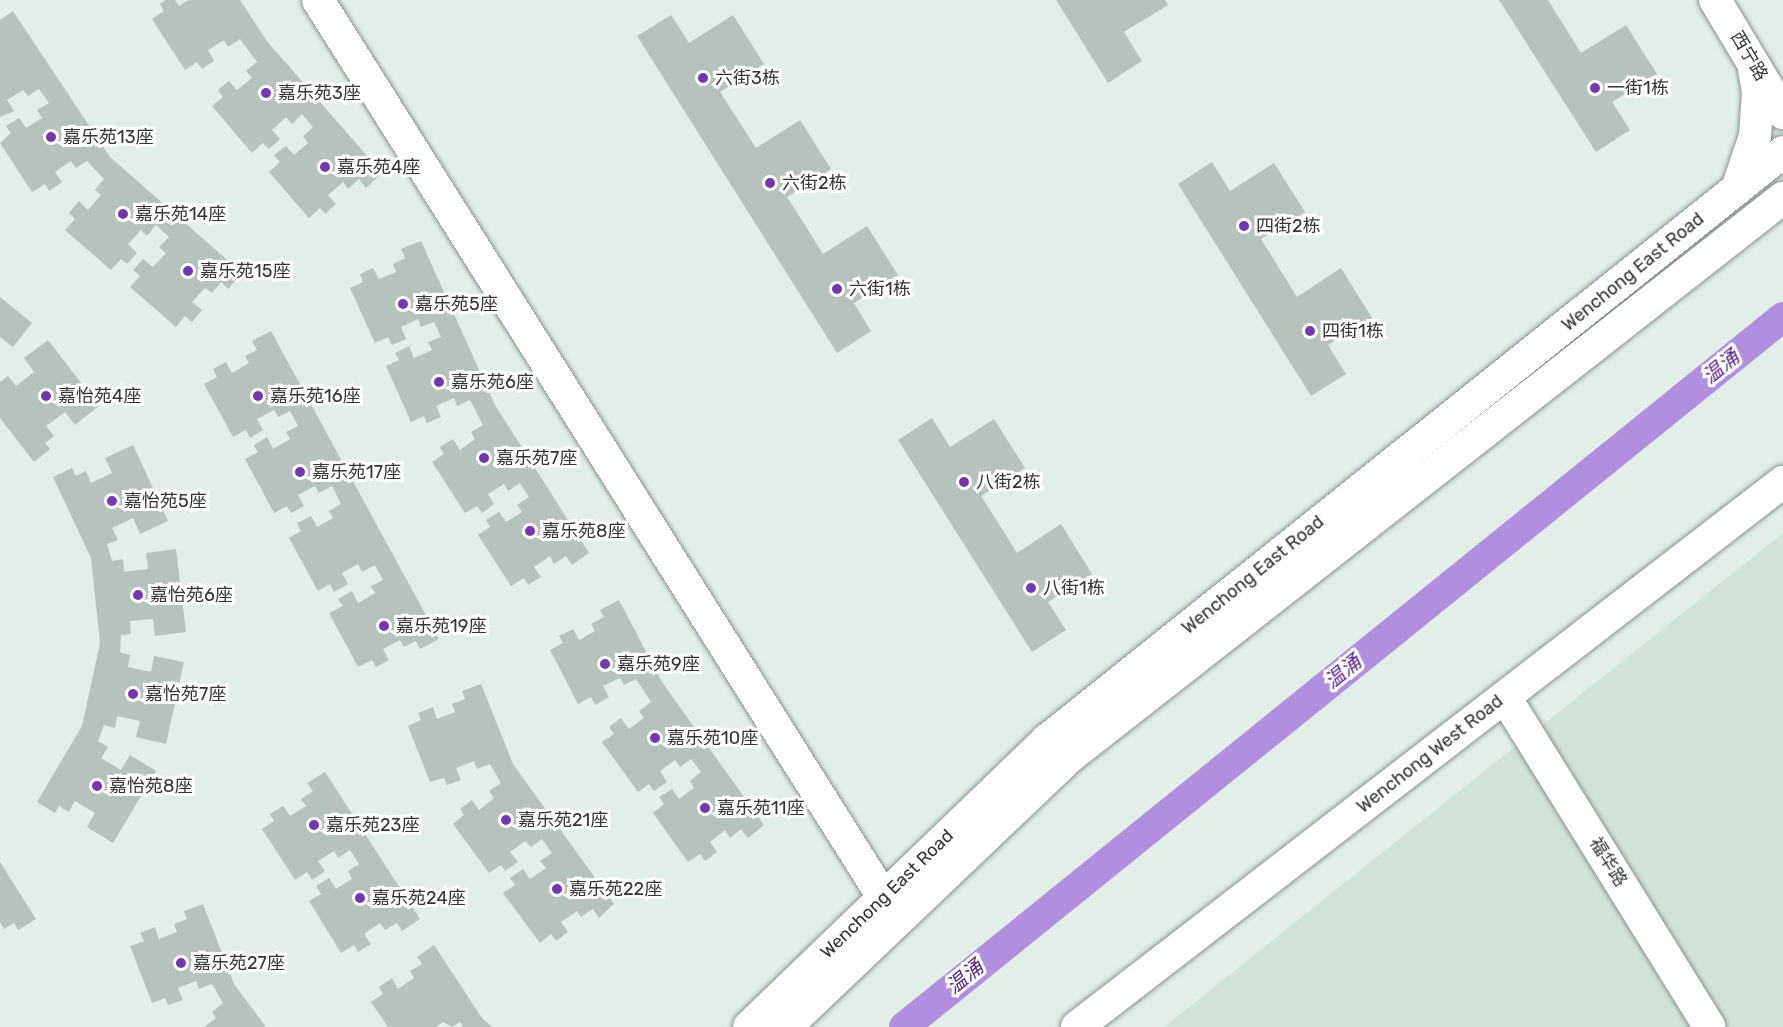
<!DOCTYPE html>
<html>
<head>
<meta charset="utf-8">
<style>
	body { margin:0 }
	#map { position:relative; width:1783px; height:1027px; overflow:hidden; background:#e2eee7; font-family:Rubik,"Noto Sans SC",sans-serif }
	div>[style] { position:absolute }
	.built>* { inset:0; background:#d0e3d8 }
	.canal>* { height:30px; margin:-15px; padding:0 15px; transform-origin:15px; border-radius:15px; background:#b28edf }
	.building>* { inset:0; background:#b7c2bc }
	.roads { filter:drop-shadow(0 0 2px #87928c) drop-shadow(0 0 2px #87928c) }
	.minor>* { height:32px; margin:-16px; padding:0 16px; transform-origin:16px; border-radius:16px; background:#fff }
	.dots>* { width:16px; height:16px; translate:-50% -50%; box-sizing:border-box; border:3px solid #fff; border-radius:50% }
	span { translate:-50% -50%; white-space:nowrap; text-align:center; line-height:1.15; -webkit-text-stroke:6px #fff; paint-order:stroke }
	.street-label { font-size:18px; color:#313533 }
	.poi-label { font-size:18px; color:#313533 }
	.left { translate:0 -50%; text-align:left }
	.water-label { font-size:20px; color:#582786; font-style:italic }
</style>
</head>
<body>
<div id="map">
	<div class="built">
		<i style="clip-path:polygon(1783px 533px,1783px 1027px,1164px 1027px)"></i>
	</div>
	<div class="canal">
		<i style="left:904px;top:1027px;width:1130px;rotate:-38.93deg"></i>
	</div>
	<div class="building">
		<i style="clip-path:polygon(165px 0,175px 0,179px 6px,189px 0,240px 0,266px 40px,382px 173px,366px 188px,359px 179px,348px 189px,343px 182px,328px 195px,336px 204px,325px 214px,320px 208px,309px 218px,269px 172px,280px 162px,274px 155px,286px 146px,294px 155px,308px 143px,303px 136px,313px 127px,302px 114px,292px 124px,286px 117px,272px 130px,280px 139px,269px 149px,263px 143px,252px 153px,212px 106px,223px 97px,218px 90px,229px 81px,237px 90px,252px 78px,246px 71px,257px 62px,240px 39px,228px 47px,224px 40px,208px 50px,214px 61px,202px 69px,197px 62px,185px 70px,152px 19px,164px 11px,160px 4px)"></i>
		<i style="clip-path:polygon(1056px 0,1165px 0,1168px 5px,1124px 32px,1142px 61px,1108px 83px)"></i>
		<i style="clip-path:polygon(1499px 0,1548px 0,1581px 53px,1626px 25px,1657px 74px,1612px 102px,1630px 130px,1596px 152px)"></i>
		<i style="clip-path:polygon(13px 11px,110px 157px,242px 273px,228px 289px,221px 282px,212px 293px,205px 288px,192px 302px,202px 310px,192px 322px,185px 316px,176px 327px,130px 287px,140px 276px,133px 270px,143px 259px,153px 267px,166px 253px,159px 247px,169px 237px,156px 225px,147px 236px,141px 230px,128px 244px,137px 253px,127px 264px,121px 259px,111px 270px,65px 230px,75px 219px,69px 213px,79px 201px,88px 210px,101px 195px,95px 190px,104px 179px,87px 161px,76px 168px,71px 161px,55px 172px,62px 182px,49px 191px,45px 184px,32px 192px,0 143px,11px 133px,6px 126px,19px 118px,26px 128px,42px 118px,37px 110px,49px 103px,39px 89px,28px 96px,23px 90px,7px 100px,14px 111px,0 117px,0 20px)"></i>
		<i style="clip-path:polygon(671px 15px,689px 43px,733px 15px,764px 64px,720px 92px,756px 148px,800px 120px,831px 169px,787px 197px,805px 225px,823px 254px,867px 226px,898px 275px,854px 303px,871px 331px,837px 353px,637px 36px)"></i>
		<i style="clip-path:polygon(1212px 162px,1230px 191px,1274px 163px,1305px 212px,1261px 239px,1297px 297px,1341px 268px,1372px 318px,1328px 345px,1346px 374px,1311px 396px,1178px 184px)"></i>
		<i style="clip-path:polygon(421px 241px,495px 405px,589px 553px,572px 565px,566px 556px,554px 564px,550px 556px,534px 567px,541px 577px,528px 585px,524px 578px,511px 586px,478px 535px,490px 527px,486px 520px,499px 512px,506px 522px,522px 512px,517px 505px,529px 497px,520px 483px,508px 491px,504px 484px,488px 494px,494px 504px,482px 513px,477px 506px,465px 513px,432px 462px,444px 454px,440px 447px,453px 439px,460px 450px,475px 439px,471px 432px,483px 425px,470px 400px,457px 406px,454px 398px,436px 406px,441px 417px,427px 423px,424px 416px,411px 422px,386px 366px,399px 360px,395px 353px,409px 346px,414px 358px,432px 350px,428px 342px,441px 337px,434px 322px,421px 327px,418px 319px,401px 327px,406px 339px,392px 345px,388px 337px,375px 343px,350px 288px,363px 282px,360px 274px,373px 268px,379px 279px,396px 272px,393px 264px,405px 258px,401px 249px)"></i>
		<i style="clip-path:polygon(0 297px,32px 323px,13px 347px,0 337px)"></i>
		<i style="clip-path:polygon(271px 331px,439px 639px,420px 649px,416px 641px,404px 647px,400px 640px,383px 649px,389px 660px,376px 667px,372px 660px,358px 667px,329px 613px,343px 606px,338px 599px,352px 591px,358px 603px,375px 593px,371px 586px,383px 580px,375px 565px,362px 572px,358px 564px,342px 573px,348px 584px,334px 592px,330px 584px,318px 591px,289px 538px,301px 531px,297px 523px,311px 516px,317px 527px,333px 518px,329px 511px,341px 504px,332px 486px,319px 493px,315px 486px,298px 495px,304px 506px,291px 513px,287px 506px,274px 513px,245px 459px,258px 452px,254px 445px,267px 437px,273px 449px,290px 439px,286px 432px,298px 426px,290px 411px,278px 417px,274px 410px,257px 419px,263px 430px,250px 438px,246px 430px,233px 437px,204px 384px,217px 377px,213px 369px,226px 362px,232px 373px,249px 363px,245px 356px,257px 350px,252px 341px)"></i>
		<i style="clip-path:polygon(48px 340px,99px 406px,75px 425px,65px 412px,46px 426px,54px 436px,45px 443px,50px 449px,34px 462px,0 418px,0 382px,8px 376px,16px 386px,34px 372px,24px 358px)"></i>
		<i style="clip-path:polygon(932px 418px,950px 447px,994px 419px,1025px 468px,981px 496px,999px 524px,1017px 553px,1061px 524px,1092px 574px,1048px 602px,1066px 630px,1032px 652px,898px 440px)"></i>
		<i style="clip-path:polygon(133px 445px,168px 521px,140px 534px,133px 518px,112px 528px,118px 540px,107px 544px,112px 561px,123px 559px,124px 572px,148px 569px,146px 553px,176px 549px,186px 632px,155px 636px,153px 619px,130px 621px,131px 634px,121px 635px,120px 652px,130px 655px,128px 667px,151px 672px,154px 656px,184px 662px,166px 744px,136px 737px,140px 721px,117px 716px,115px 728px,104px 725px,98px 741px,108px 747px,101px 758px,121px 770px,130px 755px,156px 771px,113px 843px,87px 827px,95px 813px,75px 801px,69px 812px,59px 806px,55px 813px,37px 802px,82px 726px,100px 643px,91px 558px,53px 477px,72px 468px,76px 476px,86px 471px,91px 483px,112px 473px,105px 458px)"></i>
		<i style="clip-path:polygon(619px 600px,662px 682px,764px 825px,748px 838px,741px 829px,730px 838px,725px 830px,710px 842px,717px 852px,705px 861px,700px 854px,688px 862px,653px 813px,664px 804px,659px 797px,672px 789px,679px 799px,694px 788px,690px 781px,701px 772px,691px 759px,680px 767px,675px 760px,660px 771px,667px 782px,654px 791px,649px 784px,638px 792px,602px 742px,614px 734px,609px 727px,621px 718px,629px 729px,644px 718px,639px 711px,651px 702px,636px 679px,624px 685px,620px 678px,603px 686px,609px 697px,595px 705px,591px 697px,578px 704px,550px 650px,563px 643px,559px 636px,573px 629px,579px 640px,595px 631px,591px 624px,604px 617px,600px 610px)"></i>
		<i style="clip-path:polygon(481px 684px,513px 764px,614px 904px,599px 918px,593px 909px,581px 917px,577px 911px,561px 922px,568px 932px,556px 941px,551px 934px,540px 943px,503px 893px,515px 885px,510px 878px,523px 869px,530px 879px,546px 868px,540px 861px,552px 853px,542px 839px,531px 847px,525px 841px,510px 852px,518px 862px,505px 871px,501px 865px,489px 873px,453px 824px,464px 815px,460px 809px,472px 800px,479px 810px,494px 798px,489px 791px,501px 783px,490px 764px,477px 769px,474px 761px,456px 768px,461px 780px,447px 785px,444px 778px,430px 782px,408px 726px,421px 720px,418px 713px,433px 707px,437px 719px,455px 712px,452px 704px,465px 699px,462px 691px)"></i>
		<i style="clip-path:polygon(325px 772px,420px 919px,402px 931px,397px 923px,385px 930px,380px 923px,364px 934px,371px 944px,358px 952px,354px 945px,341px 953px,309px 901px,321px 894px,316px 886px,329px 878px,336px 889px,352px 879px,348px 871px,359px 864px,350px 850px,338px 858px,334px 851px,318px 861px,325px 871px,312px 880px,307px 872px,295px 880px,262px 829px,274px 821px,270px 814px,283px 806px,290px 816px,306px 806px,301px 799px,313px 791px,307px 783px)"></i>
		<i style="clip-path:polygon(0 862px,36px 919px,18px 930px,14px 923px,4px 929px,0 922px)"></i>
		<i style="clip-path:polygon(203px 904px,234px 984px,266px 1027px,204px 1027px,216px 1018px,212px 1012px,223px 1003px,212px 984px,199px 989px,196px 981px,178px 988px,183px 1000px,168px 1005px,165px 998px,152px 1003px,130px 946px,144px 941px,140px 933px,155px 927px,159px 939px,177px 932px,174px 924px,187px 919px,184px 911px)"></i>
		<i style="clip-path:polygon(434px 945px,482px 1018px,492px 1027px,463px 1027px,460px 1022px,452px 1027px,443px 1022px,436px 1027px,388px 1027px,371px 1002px,383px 994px,379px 987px,392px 978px,398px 989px,414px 978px,410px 971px,422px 964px,417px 957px)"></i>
	</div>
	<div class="roads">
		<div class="minor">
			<i style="left:318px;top:0;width:1083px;rotate:57.79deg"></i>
			<i style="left:1715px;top:0;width:132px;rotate:59deg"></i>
			<i style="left:1737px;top:189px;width:56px;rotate:-71.2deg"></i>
			<i style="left:1755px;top:136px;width:44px;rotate:-86.1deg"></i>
			<i style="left:1758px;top:92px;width:22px;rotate:-100deg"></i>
			<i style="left:1505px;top:697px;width:388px;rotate:58.2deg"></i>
			<i style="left:749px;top:1027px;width:414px;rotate:-43.9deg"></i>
			<i style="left:1047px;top:740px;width:942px;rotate:-38.62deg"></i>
			<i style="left:786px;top:1027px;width:393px;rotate:-43.6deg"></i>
			<i style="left:1071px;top:756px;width:905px;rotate:-38.09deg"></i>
			<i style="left:1077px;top:1027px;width:892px;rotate:-37.67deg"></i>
		</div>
	</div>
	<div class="dots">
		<i style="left:703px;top:78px;background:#7437ad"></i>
		<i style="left:1595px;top:88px;background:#7437ad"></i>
		<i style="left:266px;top:93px;background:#7437ad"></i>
		<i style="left:51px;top:137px;background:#7437ad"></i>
		<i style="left:325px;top:167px;background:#7437ad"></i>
		<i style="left:770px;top:183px;background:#7437ad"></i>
		<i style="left:123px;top:214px;background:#7437ad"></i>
		<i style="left:1244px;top:226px;background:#7437ad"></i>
		<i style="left:188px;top:271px;background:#7437ad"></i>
		<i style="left:837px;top:289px;background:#7437ad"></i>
		<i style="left:403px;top:304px;background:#7437ad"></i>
		<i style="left:1310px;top:331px;background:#7437ad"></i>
		<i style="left:439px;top:382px;background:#7437ad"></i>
		<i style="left:46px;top:396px;background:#7437ad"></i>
		<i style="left:258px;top:396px;background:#7437ad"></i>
		<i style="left:484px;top:458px;background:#7437ad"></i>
		<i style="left:300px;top:472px;background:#7437ad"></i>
		<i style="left:964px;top:482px;background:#7437ad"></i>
		<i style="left:112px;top:501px;background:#7437ad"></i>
		<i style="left:530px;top:531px;background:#7437ad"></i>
		<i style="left:1031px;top:588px;background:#7437ad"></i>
		<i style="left:138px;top:595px;background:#7437ad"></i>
		<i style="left:384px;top:626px;background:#7437ad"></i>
		<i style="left:605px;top:664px;background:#7437ad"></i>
		<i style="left:133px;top:694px;background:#7437ad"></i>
		<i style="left:655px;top:738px;background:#7437ad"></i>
		<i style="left:97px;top:786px;background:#7437ad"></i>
		<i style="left:705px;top:808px;background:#7437ad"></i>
		<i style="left:506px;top:820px;background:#7437ad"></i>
		<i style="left:314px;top:825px;background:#7437ad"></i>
		<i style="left:557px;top:889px;background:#7437ad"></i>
		<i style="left:360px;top:898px;background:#7437ad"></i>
		<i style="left:181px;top:963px;background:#7437ad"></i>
	</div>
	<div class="street-label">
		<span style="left:1749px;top:56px;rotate:59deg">西宁路</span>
		<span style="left:1633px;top:272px;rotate:-39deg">Wenchong East Road</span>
		<span style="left:1253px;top:575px;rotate:-39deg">Wenchong East Road</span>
		<span style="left:1430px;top:754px;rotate:-38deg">Wenchong West Road</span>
		<span style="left:1608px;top:862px;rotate:58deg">福华路</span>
		<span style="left:887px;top:894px;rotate:-44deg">Wenchong East Road</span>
	</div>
	<div class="poi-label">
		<span class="left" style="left:715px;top:78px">六街3栋</span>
		<span class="left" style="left:1607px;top:88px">一街1栋</span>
		<span class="left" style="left:278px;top:93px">嘉乐苑3座</span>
		<span class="left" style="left:63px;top:137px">嘉乐苑13座</span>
		<span class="left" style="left:337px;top:167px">嘉乐苑4座</span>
		<span class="left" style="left:782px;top:183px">六街2栋</span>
		<span class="left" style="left:135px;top:214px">嘉乐苑14座</span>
		<span class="left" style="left:1256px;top:226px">四街2栋</span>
		<span class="left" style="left:200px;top:271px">嘉乐苑15座</span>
		<span class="left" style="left:849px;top:289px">六街1栋</span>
		<span class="left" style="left:415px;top:304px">嘉乐苑5座</span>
		<span class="left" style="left:1322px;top:331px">四街1栋</span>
		<span class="left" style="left:451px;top:382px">嘉乐苑6座</span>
		<span class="left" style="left:58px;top:396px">嘉怡苑4座</span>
		<span class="left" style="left:270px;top:396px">嘉乐苑16座</span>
		<span class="left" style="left:496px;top:458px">嘉乐苑7座</span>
		<span class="left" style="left:312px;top:472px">嘉乐苑17座</span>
		<span class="left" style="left:976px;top:482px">八街2栋</span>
		<span class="left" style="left:124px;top:501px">嘉怡苑5座</span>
		<span class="left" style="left:542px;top:531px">嘉乐苑8座</span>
		<span class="left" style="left:1043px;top:588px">八街1栋</span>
		<span class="left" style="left:150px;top:595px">嘉怡苑6座</span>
		<span class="left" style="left:396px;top:626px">嘉乐苑19座</span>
		<span class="left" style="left:617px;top:664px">嘉乐苑9座</span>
		<span class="left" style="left:145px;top:694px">嘉怡苑7座</span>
		<span class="left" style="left:667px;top:738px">嘉乐苑10座</span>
		<span class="left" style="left:109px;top:786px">嘉怡苑8座</span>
		<span class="left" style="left:717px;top:808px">嘉乐苑11座</span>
		<span class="left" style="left:518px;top:820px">嘉乐苑21座</span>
		<span class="left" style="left:326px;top:825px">嘉乐苑23座</span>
		<span class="left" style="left:569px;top:889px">嘉乐苑22座</span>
		<span class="left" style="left:372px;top:898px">嘉乐苑24座</span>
		<span class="left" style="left:193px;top:963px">嘉乐苑27座</span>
	</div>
	<div class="water-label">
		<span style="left:1721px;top:367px;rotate:-39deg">温涌</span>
		<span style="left:1343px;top:672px;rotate:-39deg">温涌</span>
		<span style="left:965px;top:977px;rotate:-39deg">温涌</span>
	</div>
</div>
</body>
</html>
